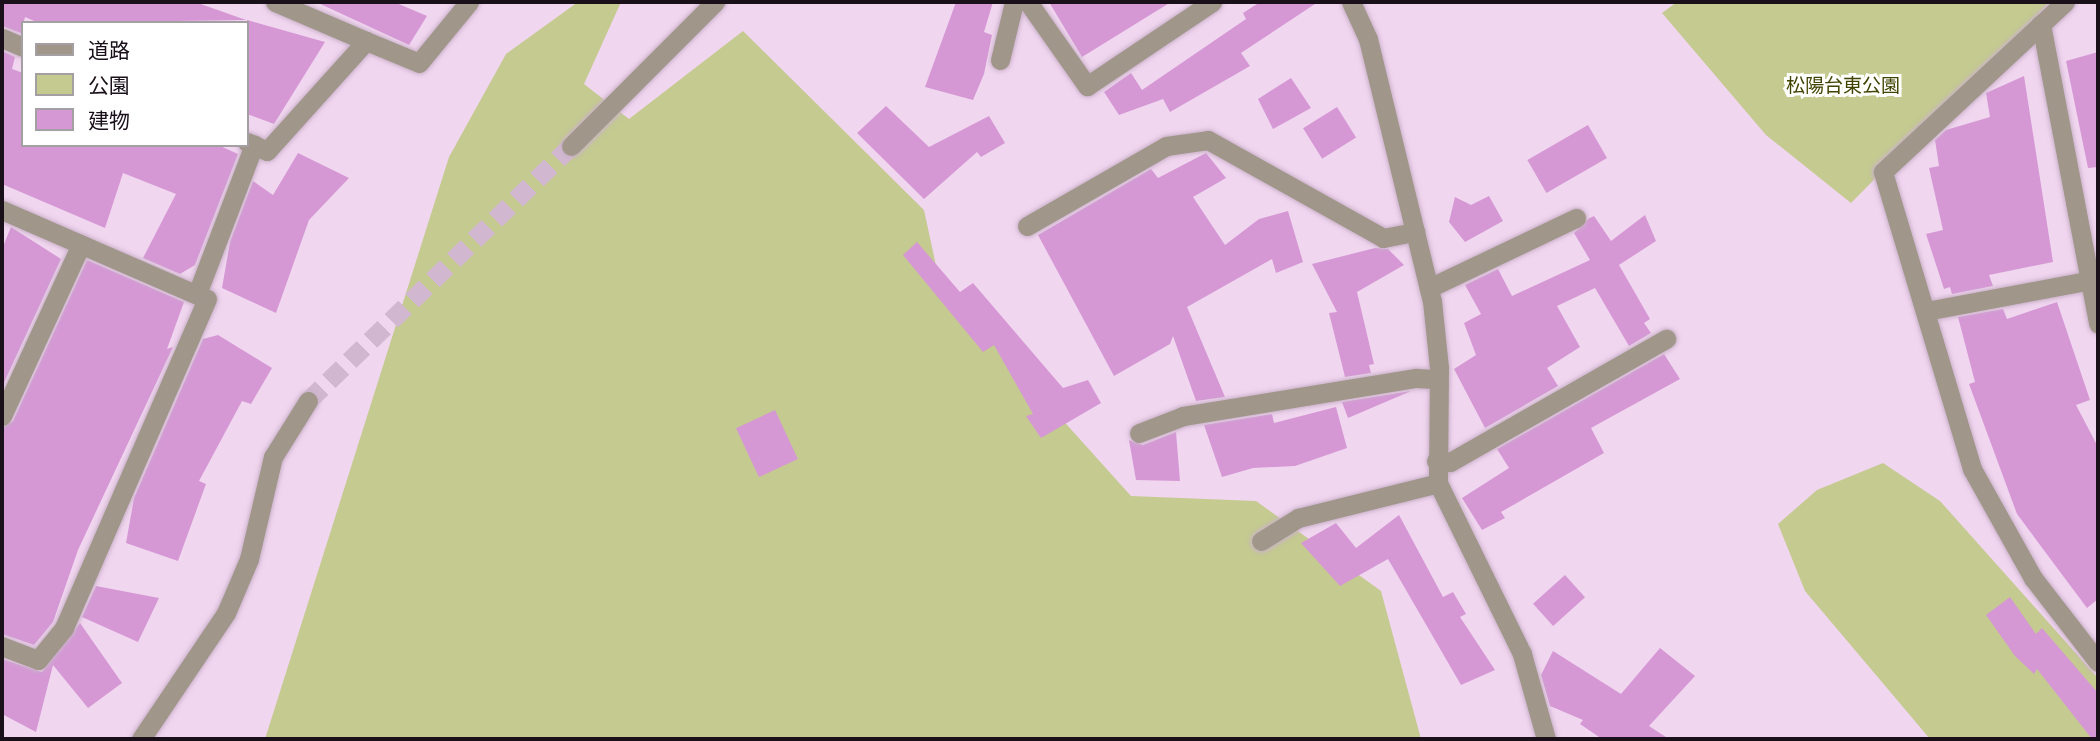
<!DOCTYPE html>
<html>
<head>
<meta charset="utf-8">
<style>
	body { margin:0 }
	#map { position:relative; width:2100px; height:741px; overflow:hidden; background:#f1d6f0; font-family:Overpass,"Noto Sans JP",sans-serif }
	div>[style] { position:absolute }
	.green>* { inset:0; background:#c4ca90 }
	.building>* { inset:0; background:#d598d5; transform-origin:0 0 }
	.minor-tunnel>* { height:19px; margin-top:-9.5px; transform-origin:0; background:repeating-linear-gradient(90deg,#d1b8d0 0 19px,transparent 0 29px) }
	.roads { filter:drop-shadow(0 0 2px #cab2c9) drop-shadow(0 0 2px #cab2c9) }
	.minor>* { height:19px; margin:-9.5px; padding:0 9.5px; transform-origin:9.5px; border-radius:9.5px; background:#a0968a }
	.tertiary>* { height:19px; margin:-9.5px; padding:0 9.5px; transform-origin:9.5px; border-radius:9.5px; background:#a0968a }
	span { translate:-50% -50%; white-space:nowrap; text-align:center; line-height:1.15; -webkit-text-stroke:6px #fff; paint-order:stroke }
	.park-label { font-size:19px; color:#414400 }
	.frame { position:absolute; inset:0; border:4px solid #191019; pointer-events:none }
	.legend { position:absolute; left:21px; top:21px; width:228px; height:126px; box-sizing:border-box; background:#fff; border:2px solid #a39fa3; margin:0; padding:9px 12px; list-style:none; font-size:21px; color:#191019 }
	.legend li { display:flex; align-items:center; gap:14px; height:35px }
	.legend b { width:35px; border:2px solid #a39fa3 }
</style>
</head>
<body>
<div id="map">
	<div class="green">
		<i style="clip-path:polygon(578px 2px,621px 2px,584px 84px,629px 119px,743px 31px,924px 210px,940px 284px,1131px 496px,1256px 501px,1381px 591px,1421px 739px,265px 739px,449px 157px,506px 54px)"></i>
		<i style="clip-path:polygon(1677px 2px,2050px 2px,1851px 203px,1766px 135px,1662px 13px)"></i>
		<i style="clip-path:polygon(1883px 463px,1940px 501px,2098px 678px,2098px 739px,1930px 739px,1805px 591px,1778px 524px,1817px 490px)"></i>
	</div>
	<div class="building">
		<i style="clip-path:polygon(2px 2px,195px 2px,246px 20px,39px 23px,25px 17px,21px 33px,2px 26px)"></i>
		<i style="clip-path:polygon(316px 2px,394px 2px,427px 16px,409px 45px)"></i>
		<i style="clip-path:polygon(956px 2px,993px 2px,984px 32px,992px 35px,984px 74px,973px 100px,925px 87px)"></i>
		<i style="clip-path:polygon(1049px 2px,1171px 2px,1082px 57px)"></i>
		<i style="clip-path:polygon(1260px 2px,1318px 2px,1241px 53px,1250px 66px,1170px 112px,1163px 99px,1119px 115px,1104px 92px,1131px 73px,1142px 90px,1246px 19px,1243px 13px)"></i>
		<i style="clip-path:polygon(247px 20px,325px 42px,274px 124px,247px 114px)"></i>
		<i style="clip-path:polygon(2px 51px,15px 57px,12px 69px,23px 73px,23px 145px,218px 145px,238px 154px,195px 265px,180px 274px,143px 258px,176px 194px,123px 173px,105px 228px,2px 184px)"></i>
		<i style="clip-path:polygon(2098px 52px,2098px 167px,2088px 168px,2066px 61px)"></i>
		<i style="clip-path:polygon(2024px 76px,2053px 262px,1989px 275px,1993px 286px,1952px 294px,1950px 287px,1944px 289px,1926px 234px,1943px 230px,1929px 168px,1939px 166px,1935px 140px,1946px 130px,1990px 117px,1986px 93px)"></i>
		<i style="clip-path:polygon(1291px 78px,1311px 108px,1273px 129px,1258px 99px)"></i>
		<i style="clip-path:polygon(886px 106px,929px 147px,989px 116px,1005px 143px,981px 157px,977px 152px,924px 199px,857px 133px)"></i>
		<i style="left:1337px;top:107px;width:36px;height:40px;rotate:58deg"></i>
		<i style="left:1588px;top:125px;width:38px;height:70px;rotate:60deg"></i>
		<i style="clip-path:polygon(298px 153px,349px 178px,309px 220px,276px 313px,222px 288px,230px 242px,253px 181px,273px 195px)"></i>
		<i style="clip-path:polygon(1206px 153px,1226px 178px,1193px 197px,1225px 245px,1259px 219px,1288px 211px,1303px 262px,1276px 273px,1272px 259px,1187px 307px,1225px 397px,1196px 401px,1173px 336px,1170px 344px,1114px 376px,1038px 235px,1151px 169px,1158px 178px)"></i>
		<i style="clip-path:polygon(1489px 196px,1503px 221px,1465px 242px,1449px 222px,1455px 197px,1471px 205px)"></i>
		<i style="clip-path:polygon(1645px 215px,1656px 241px,1619px 265px,1650px 319px,1644px 323px,1651px 333px,1629px 346px,1595px 288px,1557px 306px,1580px 347px,1547px 368px,1558px 386px,1485px 428px,1454px 369px,1476px 355px,1464px 323px,1481px 314px,1465px 285px,1498px 269px,1512px 296px,1590px 260px,1574px 233px,1588px 219px,1594px 216px,1611px 241px)"></i>
		<i style="clip-path:polygon(11px 227px,61px 259px,2px 387px,2px 249px)"></i>
		<i style="clip-path:polygon(917px 242px,960px 292px,973px 283px,1063px 388px,1088px 380px,1101px 403px,1041px 438px,1026px 416px,1033px 414px,994px 345px,983px 352px,903px 255px)"></i>
		<i style="clip-path:polygon(1375px 248px,1388px 249px,1404px 265px,1357px 292px,1374px 364px,1369px 365px,1371px 373px,1345px 377px,1329px 313px,1337px 312px,1312px 264px)"></i>
		<i style="clip-path:polygon(87px 260px,184px 302px,167px 349px,173px 347px,78px 550px,53px 622px,34px 645px,2px 634px,2px 428px,13px 421px)"></i>
		<i style="clip-path:polygon(2057px 302px,2090px 400px,2076px 405px,2098px 447px,2098px 599px,2087px 608px,2017px 514px,1969px 384px,1975px 382px,1958px 317px,2003px 309px,2007px 319px)"></i>
		<i style="clip-path:polygon(218px 335px,272px 368px,251px 404px,242px 401px,199px 481px,206px 484px,178px 561px,126px 543px,134px 498px,203px 339px)"></i>
		<i style="clip-path:polygon(1664px 354px,1680px 379px,1591px 428px,1604px 453px,1501px 512px,1505px 518px,1482px 530px,1462px 498px,1509px 468px,1497px 449px)"></i>
		<i style="clip-path:polygon(1411px 391px,1348px 418px,1342px 402px)"></i>
		<i style="clip-path:polygon(1336px 407px,1347px 448px,1295px 466px,1253px 468px,1222px 477px,1204px 425px,1272px 414px,1274px 423px)"></i>
		<i style="left:775px;top:410px;width:54px;height:43px;rotate:65deg"></i>
		<i style="clip-path:polygon(1176px 432px,1180px 481px,1136px 480px,1129px 440px,1143px 445px)"></i>
		<i style="clip-path:polygon(1399px 515px,1443px 597px,1453px 592px,1466px 614px,1460px 617px,1495px 670px,1461px 685px,1388px 559px,1340px 586px,1301px 543px,1336px 523px,1356px 548px)"></i>
		<i style="left:1565px;top:575px;width:30px;height:43px;rotate:48deg"></i>
		<i style="clip-path:polygon(96px 586px,159px 598px,138px 642px,82px 617px)"></i>
		<i style="clip-path:polygon(2010px 597px,2036px 634px,2042px 628px,2098px 693px,2098px 739px,2092px 739px,2037px 669px,2034px 674px,2015px 656px,1986px 615px)"></i>
		<i style="clip-path:polygon(80px 623px,122px 683px,88px 708px,53px 665px,36px 732px,2px 714px,2px 659px,42px 672px)"></i>
		<i style="clip-path:polygon(1660px 648px,1695px 676px,1649px 726px,1669px 739px,1602px 739px,1580px 724px,1583px 720px,1550px 706px,1541px 675px,1553px 651px,1621px 694px)"></i>
	</div>
	<div class="minor-tunnel">
		<i style="left:308px;top:401px;width:366px;rotate:-44.1deg"></i>
	</div>
	<div class="roads">
		<div class="minor">
			<i style="left:1028px;top:2px;width:103px;rotate:54.9deg"></i>
			<i style="left:1087px;top:86px;width:151px;rotate:-33.9deg"></i>
			<i style="left:2065px;top:2px;width:249px;rotate:137deg"></i>
			<i style="left:1883px;top:172px;width:310px;rotate:73.3deg"></i>
			<i style="left:1972px;top:469px;width:125px;rotate:60.8deg"></i>
			<i style="left:2033px;top:578px;width:106px;rotate:52.3deg"></i>
			<i style="left:2041px;top:24px;width:305px;rotate:79.2deg"></i>
			<i style="left:2px;top:38px;width:23px;rotate:23deg"></i>
			<i style="left:366px;top:41px;width:57px;rotate:22.5deg"></i>
			<i style="left:419px;top:63px;width:79px;rotate:-50.7deg"></i>
			<i style="left:1000px;top:60px;width:60px;rotate:-76.4deg"></i>
			<i style="left:247px;top:142px;width:22px;rotate:24deg"></i>
			<i style="left:267px;top:151px;width:148px;rotate:-48deg"></i>
			<i style="left:366px;top:41px;width:99px;rotate:-156.8deg"></i>
			<i style="left:571px;top:146px;width:204px;rotate:-45deg"></i>
			<i style="left:2px;top:210px;width:223px;rotate:23.5deg"></i>
			<i style="left:207px;top:299px;width:359px;rotate:113.5deg"></i>
			<i style="left:64px;top:628px;width:41px;rotate:129.1deg"></i>
			<i style="left:38px;top:660px;width:39px;rotate:-159deg"></i>
			<i style="left:1027px;top:226px;width:160px;rotate:-29.9deg"></i>
			<i style="left:1166px;top:146px;width:42px;rotate:-8.1deg"></i>
			<i style="left:1208px;top:140px;width:201px;rotate:29.2deg"></i>
			<i style="left:1383px;top:238px;width:33px;rotate:-11deg"></i>
			<i style="left:1429px;top:288px;width:163px;rotate:-25.5deg"></i>
			<i style="left:197px;top:294px;width:160px;rotate:-69.1deg"></i>
			<i style="left:1926px;top:311px;width:174px;rotate:-10.6deg"></i>
			<i style="left:2px;top:416px;width:189px;rotate:-65.3deg"></i>
			<i style="left:1139px;top:433px;width:47px;rotate:-21.1deg"></i>
			<i style="left:1183px;top:416px;width:236px;rotate:-9.3deg"></i>
			<i style="left:1416px;top:378px;width:22px;rotate:3deg"></i>
			<i style="left:1436px;top:461px;width:14px;rotate:4deg"></i>
			<i style="left:1450px;top:462px;width:249px;rotate:-29.7deg"></i>
			<i style="left:1261px;top:541px;width:44px;rotate:-31.9deg"></i>
			<i style="left:1298px;top:518px;width:144px;rotate:-14deg"></i>
			<i style="left:141px;top:739px;width:152px;rotate:-56deg"></i>
			<i style="left:226px;top:613px;width:59px;rotate:-66.9deg"></i>
			<i style="left:249px;top:559px;width:105px;rotate:-76.8deg"></i>
			<i style="left:273px;top:457px;width:66px;rotate:-58deg"></i>
		</div>
		<div class="tertiary">
			<i style="left:1351px;top:2px;width:41px;rotate:65.3deg"></i>
			<i style="left:1368px;top:39px;width:270px;rotate:76.3deg"></i>
			<i style="left:1432px;top:301px;width:67px;rotate:84deg"></i>
			<i style="left:1439px;top:368px;width:115px;rotate:90.5deg"></i>
			<i style="left:1438px;top:483px;width:191px;rotate:63.8deg"></i>
			<i style="left:1522px;top:654px;width:88px;rotate:74.2deg"></i>
		</div>
	</div>
	<div class="park-label">
		<span style="left:1843px;top:88px">松陽台東公園</span>
	</div>
	<div class="frame"></div>
	<ul class="legend">
	<li><b style="height:9px;background:#a0968a"></b>道路</li>
	<li><b style="height:19px;background:#c4ca90"></b>公園</li>
	<li><b style="height:19px;background:#d598d5"></b>建物</li>
	</ul>
</div>
</body>
</html>
